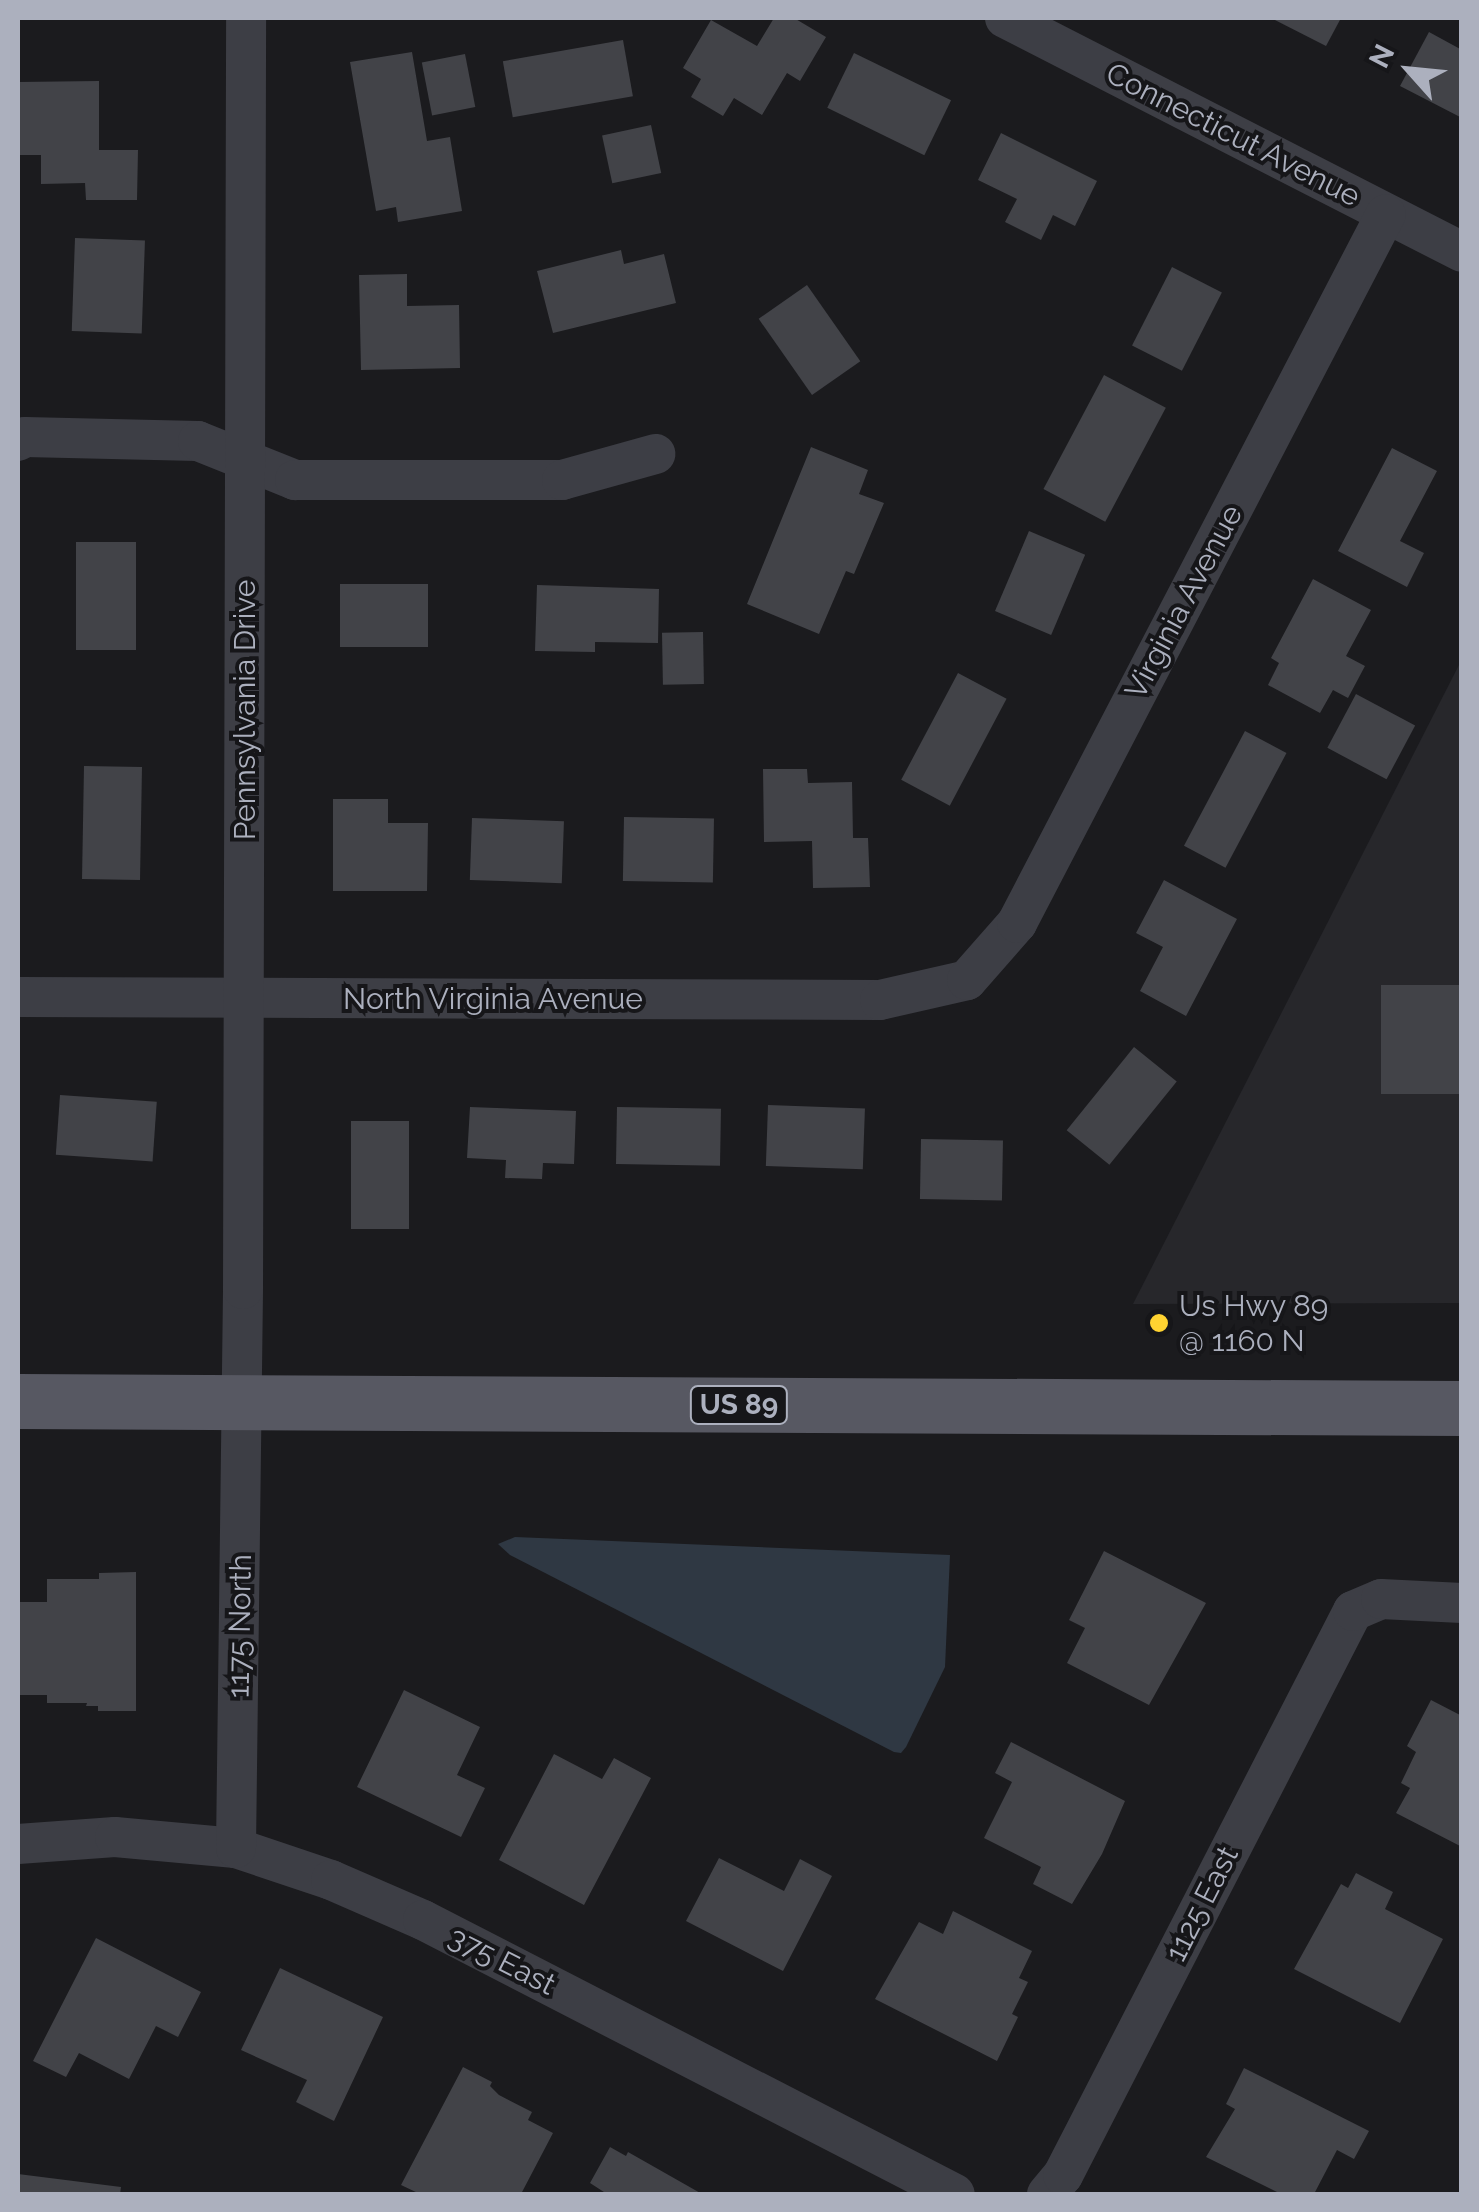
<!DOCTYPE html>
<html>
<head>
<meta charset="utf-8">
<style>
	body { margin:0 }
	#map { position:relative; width:1479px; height:2212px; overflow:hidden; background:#1b1b1e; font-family:Raleway,sans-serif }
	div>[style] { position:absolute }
	.built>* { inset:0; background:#27272b }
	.water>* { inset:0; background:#2f3843 }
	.building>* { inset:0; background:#424348; transform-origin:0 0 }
	.street>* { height:40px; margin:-20px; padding:0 20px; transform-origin:20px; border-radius:20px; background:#3d3e45 }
	.primary>* { height:55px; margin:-27.5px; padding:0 27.5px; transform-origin:27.5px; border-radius:27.5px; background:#575862 }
	.dots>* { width:28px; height:28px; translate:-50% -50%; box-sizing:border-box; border:5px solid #161619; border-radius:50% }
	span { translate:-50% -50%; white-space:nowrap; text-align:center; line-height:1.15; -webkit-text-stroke:8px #161619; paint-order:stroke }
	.shield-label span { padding:2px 8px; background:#161619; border:2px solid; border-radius:8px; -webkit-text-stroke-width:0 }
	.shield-label { font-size:28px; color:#acb0be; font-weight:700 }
	.street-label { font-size:30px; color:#acb0be }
	.poi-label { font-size:30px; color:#acb0be }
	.left { translate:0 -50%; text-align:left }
	.frame { position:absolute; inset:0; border:20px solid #acb0be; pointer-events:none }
	.north { position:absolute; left:1359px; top:20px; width:100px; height:100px; -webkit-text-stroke:8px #161619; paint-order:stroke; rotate:297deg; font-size:28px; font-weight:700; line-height:40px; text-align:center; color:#acb0be }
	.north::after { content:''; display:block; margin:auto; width:35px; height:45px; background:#acb0be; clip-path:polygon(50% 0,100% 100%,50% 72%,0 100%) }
</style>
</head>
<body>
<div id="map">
	<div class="built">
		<i style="clip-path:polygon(1461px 661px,1461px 1303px,1133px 1304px)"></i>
	</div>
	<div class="water">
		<i style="clip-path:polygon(515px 1537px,950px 1555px,945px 1667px,906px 1747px,901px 1753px,894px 1752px,510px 1555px,498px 1544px)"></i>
	</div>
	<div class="building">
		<i style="clip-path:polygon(774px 18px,794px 18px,826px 37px,800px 81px,787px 73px,762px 115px,734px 98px,723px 116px,691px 97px,701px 79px,683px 68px,711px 20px,757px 46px)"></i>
		<i style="clip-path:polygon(1271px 18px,1341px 18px,1326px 46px)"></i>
		<i style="clip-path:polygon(1429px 32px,1462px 50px,1462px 118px,1400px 86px)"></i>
		<i style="left:623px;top:40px;width:57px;height:122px;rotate:80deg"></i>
		<i style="clip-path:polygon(412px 52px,427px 141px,450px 137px,462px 211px,398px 222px,396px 207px,376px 211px,350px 62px)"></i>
		<i style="left:854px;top:53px;width:108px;height:61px;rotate:26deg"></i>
		<i style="left:465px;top:54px;width:54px;height:44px;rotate:79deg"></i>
		<i style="clip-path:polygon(99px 81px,99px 150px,138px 150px,137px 200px,86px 200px,85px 183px,41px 184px,41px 155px,18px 155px,18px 82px)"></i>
		<i style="left:651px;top:125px;width:49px;height:50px;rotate:78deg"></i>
		<i style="clip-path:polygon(1001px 133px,1097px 181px,1075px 226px,1053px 215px,1041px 240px,1005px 222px,1017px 199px,978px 180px)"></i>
		<i style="left:75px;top:238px;width:70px;height:93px;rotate:2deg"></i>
		<i style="clip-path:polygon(621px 250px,624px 264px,664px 254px,676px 303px,553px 333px,537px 271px)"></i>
		<i style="left:1172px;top:267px;width:56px;height:88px;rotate:27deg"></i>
		<i style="clip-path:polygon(407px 274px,407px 306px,459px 305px,460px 368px,361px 370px,359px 275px)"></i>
		<i style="left:807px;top:285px;width:93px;height:59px;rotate:55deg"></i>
		<i style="left:1104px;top:375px;width:70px;height:129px;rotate:28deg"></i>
		<i style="clip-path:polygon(811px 447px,868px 470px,859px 494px,884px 503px,854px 574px,846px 571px,819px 634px,747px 604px)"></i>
		<i style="clip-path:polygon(1392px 448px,1437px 471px,1400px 541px,1424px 553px,1407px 587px,1338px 551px)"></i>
		<i style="left:1029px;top:531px;width:61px;height:87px;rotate:23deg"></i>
		<i style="left:76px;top:542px;width:60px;height:108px"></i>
		<i style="clip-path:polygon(1313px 579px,1371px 610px,1346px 656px,1365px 666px,1348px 698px,1333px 690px,1320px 713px,1268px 685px,1279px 663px,1271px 658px)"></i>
		<i style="left:340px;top:584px;width:88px;height:63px"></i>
		<i style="clip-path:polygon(537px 585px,659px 589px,658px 643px,595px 642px,595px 652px,535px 651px)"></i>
		<i style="left:703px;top:632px;width:52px;height:41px;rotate:89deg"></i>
		<i style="left:958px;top:673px;width:55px;height:121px;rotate:28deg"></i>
		<i style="left:1356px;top:694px;width:67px;height:61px;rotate:28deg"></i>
		<i style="left:1245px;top:731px;width:47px;height:130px;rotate:28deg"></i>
		<i style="left:84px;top:766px;width:58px;height:113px;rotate:1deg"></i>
		<i style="clip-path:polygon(763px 769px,807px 769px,808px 783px,852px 782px,853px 838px,868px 838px,870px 887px,813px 888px,812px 841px,764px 842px)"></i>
		<i style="clip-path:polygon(333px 799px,388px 799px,388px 823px,428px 823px,427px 891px,333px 891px)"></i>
		<i style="left:624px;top:817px;width:90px;height:64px;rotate:1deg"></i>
		<i style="left:472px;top:818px;width:92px;height:62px;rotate:2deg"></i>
		<i style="clip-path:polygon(1164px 880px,1237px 919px,1186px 1016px,1140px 991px,1163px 947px,1136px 933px)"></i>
		<i style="left:1381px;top:985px;width:81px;height:109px"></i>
		<i style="left:1134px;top:1047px;width:55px;height:107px;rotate:39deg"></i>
		<i style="left:60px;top:1095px;width:97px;height:60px;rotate:4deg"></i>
		<i style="left:768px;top:1105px;width:97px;height:61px;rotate:2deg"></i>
		<i style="clip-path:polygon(470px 1107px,576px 1111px,574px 1164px,543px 1163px,542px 1179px,505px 1178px,506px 1160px,467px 1158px)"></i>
		<i style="left:617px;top:1107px;width:104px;height:57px;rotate:1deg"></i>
		<i style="left:351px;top:1121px;width:58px;height:108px"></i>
		<i style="left:921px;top:1139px;width:82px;height:60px;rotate:1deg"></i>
		<i style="clip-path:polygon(1104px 1551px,1206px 1603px,1149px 1705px,1067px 1663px,1085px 1628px,1069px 1620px)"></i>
		<i style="clip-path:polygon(136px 1572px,136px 1711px,98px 1711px,98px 1706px,86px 1706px,87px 1703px,47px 1703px,47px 1695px,18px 1695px,18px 1602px,47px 1602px,47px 1579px,99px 1579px,99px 1573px)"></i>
		<i style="clip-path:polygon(404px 1690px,480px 1727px,457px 1775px,485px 1788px,461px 1837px,357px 1787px)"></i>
		<i style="clip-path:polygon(1431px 1700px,1462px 1716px,1462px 1847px,1396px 1813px,1410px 1788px,1401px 1783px,1416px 1752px,1407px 1746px)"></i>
		<i style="clip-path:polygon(1011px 1742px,1125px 1801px,1102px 1854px,1072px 1904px,1033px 1884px,1041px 1867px,984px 1838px,1012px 1782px,995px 1773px)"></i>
		<i style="clip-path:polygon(554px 1754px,602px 1779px,614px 1758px,651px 1778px,584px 1905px,499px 1860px)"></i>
		<i style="clip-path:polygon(719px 1858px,784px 1891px,800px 1859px,832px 1876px,783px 1971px,686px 1921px)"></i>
		<i style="clip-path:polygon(1356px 1873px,1393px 1892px,1385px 1909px,1443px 1939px,1400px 2023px,1294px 1969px,1341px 1884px,1348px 1888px)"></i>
		<i style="clip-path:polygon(953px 1911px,1032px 1951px,1019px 1978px,1028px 1982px,1012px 2014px,1018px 2017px,997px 2061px,875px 1999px,919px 1922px,943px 1934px)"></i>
		<i style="clip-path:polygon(96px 1938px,201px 1992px,178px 2037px,156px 2026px,129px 2079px,79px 2053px,66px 2077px,33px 2061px)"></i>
		<i style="clip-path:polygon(280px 1968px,383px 2017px,334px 2121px,296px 2102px,307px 2080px,241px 2050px)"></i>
		<i style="clip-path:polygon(463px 2067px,492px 2082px,490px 2086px,499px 2095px,532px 2112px,528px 2120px,553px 2133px,521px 2194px,420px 2194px,401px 2185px)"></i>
		<i style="clip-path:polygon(1244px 2068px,1369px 2131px,1354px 2159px,1337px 2150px,1314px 2194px,1281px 2194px,1206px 2157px,1235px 2109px,1226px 2104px)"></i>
		<i style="clip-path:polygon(610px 2147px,626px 2156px,628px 2152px,702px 2194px,607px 2194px,590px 2183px)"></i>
		<i style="clip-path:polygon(18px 2174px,121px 2187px,120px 2194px,18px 2194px)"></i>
	</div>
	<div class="street">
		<i style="left:1005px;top:18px;width:513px;rotate:27.11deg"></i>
		<i style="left:18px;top:441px;width:8px;rotate:-30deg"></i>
		<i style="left:25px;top:437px;width:173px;rotate:1.3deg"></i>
		<i style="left:198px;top:441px;width:105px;rotate:21.9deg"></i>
		<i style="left:295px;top:480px;width:267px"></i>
		<i style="left:562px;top:480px;width:97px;rotate:-15.6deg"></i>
		<i style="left:18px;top:997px;width:862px;rotate:0.2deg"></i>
		<i style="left:880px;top:1000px;width:89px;rotate:-12.9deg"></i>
		<i style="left:967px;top:980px;width:76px;rotate:-48.7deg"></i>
		<i style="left:1017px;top:923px;width:799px;rotate:-62.51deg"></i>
		<i style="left:18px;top:1844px;width:97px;rotate:-4.1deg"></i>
		<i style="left:115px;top:1837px;width:121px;rotate:5.2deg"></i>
		<i style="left:236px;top:1848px;width:100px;rotate:18.6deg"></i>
		<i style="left:331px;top:1880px;width:100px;rotate:23.5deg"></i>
		<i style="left:423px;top:1920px;width:598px;rotate:27.25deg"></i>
		<i style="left:236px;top:1848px;width:559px;rotate:-89.28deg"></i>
		<i style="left:243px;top:1289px;width:1271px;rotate:-89.86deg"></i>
		<i style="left:1047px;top:2194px;width:25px;rotate:-50deg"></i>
		<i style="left:1063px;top:2175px;width:634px;rotate:-62.79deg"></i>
		<i style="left:1353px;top:1611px;width:30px;rotate:-23deg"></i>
		<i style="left:1381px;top:1599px;width:81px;rotate:2.8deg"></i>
	</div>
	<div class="primary">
		<i style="left:18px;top:1401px;width:1444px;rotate:0.28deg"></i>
	</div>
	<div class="dots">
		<i style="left:1159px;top:1323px;background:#ffd331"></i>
	</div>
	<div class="shield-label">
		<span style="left:739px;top:1405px">US 89</span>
	</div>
	<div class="street-label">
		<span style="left:1233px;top:135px;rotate:27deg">Connecticut Avenue</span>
		<span style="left:1184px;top:602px;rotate:-62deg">Virginia Avenue</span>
		<span style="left:245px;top:710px;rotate:-90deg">Pennsylvania Drive</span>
		<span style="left:493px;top:999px">North Virginia Avenue</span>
		<span style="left:240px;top:1626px;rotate:-89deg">1175 North</span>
		<span style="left:1202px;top:1904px;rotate:-63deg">1125 East</span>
		<span style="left:502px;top:1961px;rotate:27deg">375 East</span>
	</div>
	<div class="poi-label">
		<span class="left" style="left:1179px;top:1323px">Us Hwy 89<br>@ 1160 N</span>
	</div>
	<div class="frame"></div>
	<div class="north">N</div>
</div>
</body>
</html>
